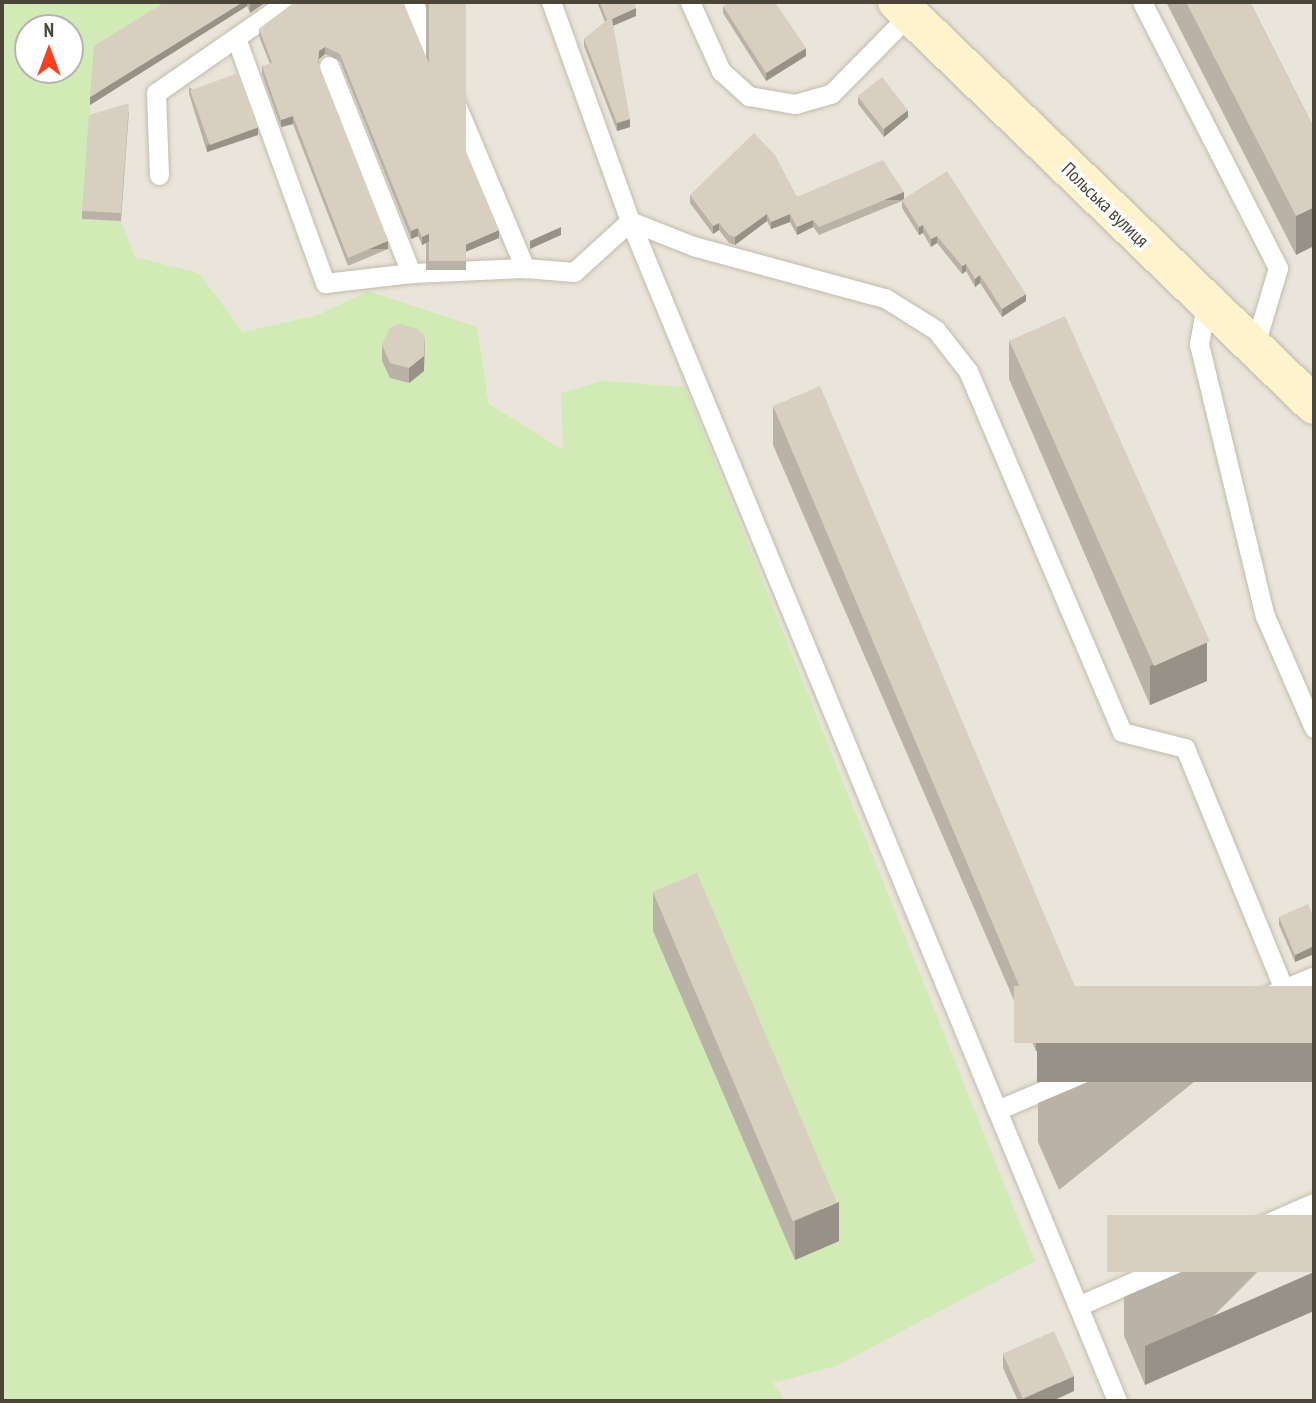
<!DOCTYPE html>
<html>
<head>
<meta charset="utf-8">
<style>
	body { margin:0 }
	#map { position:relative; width:1316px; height:1403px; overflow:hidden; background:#f6f3ec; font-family:"PT Sans Narrow",sans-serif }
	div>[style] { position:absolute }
	.residential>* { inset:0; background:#eae5da }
	.green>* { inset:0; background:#d2eab5 }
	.roads { filter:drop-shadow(0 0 2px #c2bbae) drop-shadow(0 0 2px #c2bbae) }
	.lane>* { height:19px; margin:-9.5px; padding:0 9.5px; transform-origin:9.5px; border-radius:9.5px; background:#fff }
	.secondary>* { height:38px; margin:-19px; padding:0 19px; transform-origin:19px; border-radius:19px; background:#fff3cd }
	.wall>* { inset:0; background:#bab2a6; transform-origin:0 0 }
	.shaded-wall>* { inset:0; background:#979187; transform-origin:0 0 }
	.building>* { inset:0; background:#d8cfc1; transform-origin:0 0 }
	span { translate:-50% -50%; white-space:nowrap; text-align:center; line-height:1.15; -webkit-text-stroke:7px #fff; paint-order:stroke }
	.street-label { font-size:19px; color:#4b4439 }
	.frame { position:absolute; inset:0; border:4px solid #4b4439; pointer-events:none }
	.north { position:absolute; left:14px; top:14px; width:70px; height:70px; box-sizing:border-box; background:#fff; border:2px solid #b7b4b0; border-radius:50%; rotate:0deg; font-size:19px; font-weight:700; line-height:28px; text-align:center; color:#4b4439 }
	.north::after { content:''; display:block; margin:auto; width:24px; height:32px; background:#fc3f1d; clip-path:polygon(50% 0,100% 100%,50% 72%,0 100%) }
</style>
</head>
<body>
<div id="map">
	<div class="residential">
		<i style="clip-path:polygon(177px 2px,1314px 2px,1314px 1401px,785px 1401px,772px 1383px,515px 568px,477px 328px,368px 291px,317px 315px,243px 332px,199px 273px,135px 257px,82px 219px,94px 54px)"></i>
	</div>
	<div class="green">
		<i style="clip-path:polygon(evenodd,2px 2px,177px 2px,94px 54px,83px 219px,121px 221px,135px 257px,199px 273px,243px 332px,317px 315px,368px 291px,477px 327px,489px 404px,563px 450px,561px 393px,602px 381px,685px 387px,1035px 1261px,836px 1366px,773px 1383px,785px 1401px,2px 1401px,2px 2px,28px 28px,70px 28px,70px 70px,28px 70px,28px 28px)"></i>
	</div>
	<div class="roads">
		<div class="lane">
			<i style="left:413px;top:2px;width:289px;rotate:67.2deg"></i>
			<i style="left:525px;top:268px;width:49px;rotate:4.7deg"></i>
			<i style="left:574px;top:272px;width:76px;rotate:-42.3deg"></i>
			<i style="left:630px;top:221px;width:233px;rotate:-109.8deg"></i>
			<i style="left:690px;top:2px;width:76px;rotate:65.8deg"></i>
			<i style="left:721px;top:71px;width:38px;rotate:42deg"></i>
			<i style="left:749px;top:96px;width:47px;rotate:9.9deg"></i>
			<i style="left:795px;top:104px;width:37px;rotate:-16deg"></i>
			<i style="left:831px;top:94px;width:112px;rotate:-45.4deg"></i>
			<i style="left:1142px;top:2px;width:299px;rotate:62.9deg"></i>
			<i style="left:1278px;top:268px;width:84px;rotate:106.7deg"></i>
			<i style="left:236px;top:38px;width:261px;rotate:70deg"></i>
			<i style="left:325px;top:283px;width:87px;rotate:-6.6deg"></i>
			<i style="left:329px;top:66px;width:223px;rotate:68.4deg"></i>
			<i style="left:411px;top:273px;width:114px;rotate:-2.5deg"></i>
			<i style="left:159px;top:175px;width:82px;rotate:-92.1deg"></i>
			<i style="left:156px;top:93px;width:160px;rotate:-34.8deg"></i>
			<i style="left:630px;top:221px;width:1277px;rotate:67.57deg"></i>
			<i style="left:630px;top:221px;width:68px;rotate:21.6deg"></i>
			<i style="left:693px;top:246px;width:199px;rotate:15.2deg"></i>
			<i style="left:885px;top:298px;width:60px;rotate:32.1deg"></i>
			<i style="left:936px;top:330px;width:52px;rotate:52deg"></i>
			<i style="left:968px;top:371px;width:392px;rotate:66.9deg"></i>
			<i style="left:1122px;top:732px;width:65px;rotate:14.3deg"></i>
			<i style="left:1185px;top:748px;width:261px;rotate:67.7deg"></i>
			<i style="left:1206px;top:304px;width:41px;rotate:99.9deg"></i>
			<i style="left:1199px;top:344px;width:280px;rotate:76.4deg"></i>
			<i style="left:1265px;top:616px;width:122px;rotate:66.4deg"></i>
			<i style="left:997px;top:1110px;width:344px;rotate:-22.9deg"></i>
			<i style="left:1078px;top:1306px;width:257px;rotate:-23.6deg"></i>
		</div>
		<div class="secondary">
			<i style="left:897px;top:2px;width:580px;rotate:44.02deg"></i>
		</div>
	</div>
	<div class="wall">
		<i style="clip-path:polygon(165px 2px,266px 2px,250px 13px,247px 6px,90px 105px)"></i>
		<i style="clip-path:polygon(295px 2px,499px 238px,458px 255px,449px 232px,422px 245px,418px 236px,411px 239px,340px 61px,325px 54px,319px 59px,318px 65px,388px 249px,348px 266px,293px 124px,281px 127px,262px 74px,262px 66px,270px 64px,259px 36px,259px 29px)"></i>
		<i style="left:426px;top:2px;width:40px;height:268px"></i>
		<i style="clip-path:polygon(597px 2px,634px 2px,636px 16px,613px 26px,630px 127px,617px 131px,584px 46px,584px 39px,605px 22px)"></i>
		<i style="clip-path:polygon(1166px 2px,1250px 2px,1314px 128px,1296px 255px)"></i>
		<i style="clip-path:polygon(723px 6px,806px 56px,766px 81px,723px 13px)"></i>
		<i style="clip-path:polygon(189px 87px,258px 135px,207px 152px,189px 94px)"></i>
		<i style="clip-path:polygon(858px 97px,908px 117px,884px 137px,858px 104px)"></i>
		<i style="clip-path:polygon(129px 111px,121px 221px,82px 219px,82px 211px)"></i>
		<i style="clip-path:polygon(690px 195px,904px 198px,1026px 301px,1002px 317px,980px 283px,975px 287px,966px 271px,962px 274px,937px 243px,931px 247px,923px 233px,919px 235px,902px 208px,902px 201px,819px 235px,813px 227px,797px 235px,790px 222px,771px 229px,767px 221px,735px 245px,729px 243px,719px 230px,713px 234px,690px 203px)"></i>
		<i style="clip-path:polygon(1009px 340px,1207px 681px,1150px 705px,1009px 379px)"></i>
		<i style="clip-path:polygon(382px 345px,424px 371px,409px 383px,390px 378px,382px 361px)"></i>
		<i style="clip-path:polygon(773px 406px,1083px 1030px,1036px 1051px,773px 445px)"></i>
		<i style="clip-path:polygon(653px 892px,839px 1241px,795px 1260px,653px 931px)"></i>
		<i style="clip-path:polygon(1279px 917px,1314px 917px,1314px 954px,1295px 962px,1279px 925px)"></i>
		<i style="clip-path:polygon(1314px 986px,1059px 1190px,1038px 1142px,1038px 1103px)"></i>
		<i style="clip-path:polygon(1314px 1215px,1145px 1385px,1124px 1336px,1124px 1297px)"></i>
		<i style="clip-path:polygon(1003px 1353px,1074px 1391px,1052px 1401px,1018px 1401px,1003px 1368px)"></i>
	</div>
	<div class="shaded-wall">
		<i style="clip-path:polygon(243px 2px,247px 2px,247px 6px,90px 105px,90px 97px)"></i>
		<i style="clip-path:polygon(255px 2px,266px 2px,250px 13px,250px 5px)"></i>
		<i style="clip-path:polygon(636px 8px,636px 16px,612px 26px,612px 19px)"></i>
		<i style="clip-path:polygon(325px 47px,325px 54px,319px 59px,318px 71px,319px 51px)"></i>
		<i style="clip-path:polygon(806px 48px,806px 56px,766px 81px,766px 73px)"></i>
		<i style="clip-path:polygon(908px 110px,908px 117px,884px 137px,884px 129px)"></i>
		<i style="clip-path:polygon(293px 116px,293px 124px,281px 127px,281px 120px)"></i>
		<i style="clip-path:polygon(630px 119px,630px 127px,617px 131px,617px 123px)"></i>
		<i style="clip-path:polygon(258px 127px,258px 135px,207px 152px,207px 145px)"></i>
		<i style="left:904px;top:192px;width:8px;height:92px;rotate:90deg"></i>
		<i style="clip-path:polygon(1314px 207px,1314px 246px,1296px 255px,1296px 216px)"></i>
		<i style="clip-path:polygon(767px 214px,767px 221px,735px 245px,735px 237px)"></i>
		<i style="clip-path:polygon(790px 214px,790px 222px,771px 229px,771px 222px)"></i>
		<i style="clip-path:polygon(813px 220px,813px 227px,797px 235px,797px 227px)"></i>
		<i style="clip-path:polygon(719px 223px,719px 230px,713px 234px,713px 226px)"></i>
		<i style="clip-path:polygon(449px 224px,449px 232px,422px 245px,422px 237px)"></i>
		<i style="clip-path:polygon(923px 225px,923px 233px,919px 235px,919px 227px)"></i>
		<i style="clip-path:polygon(561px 227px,561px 235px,530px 249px,530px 241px)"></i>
		<i style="clip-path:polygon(418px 228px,418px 236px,411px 239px,411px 231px)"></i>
		<i style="clip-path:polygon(499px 230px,499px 238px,458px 255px,458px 248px)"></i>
		<i style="clip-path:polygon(937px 236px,937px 243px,931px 247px,931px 239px)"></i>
		<i style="left:388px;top:241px;width:8px;height:43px;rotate:90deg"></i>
		<i style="clip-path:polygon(966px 264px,966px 271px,962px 274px,962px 266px)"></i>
		<i style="clip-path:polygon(980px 275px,980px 283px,975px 287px,975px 279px)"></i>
		<i style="clip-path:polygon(1026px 294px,1026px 301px,1002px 317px,1002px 309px)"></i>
		<i style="clip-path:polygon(425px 337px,424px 371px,409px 383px,409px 368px)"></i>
		<i style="clip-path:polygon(1207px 642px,1207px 681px,1150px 705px,1150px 666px)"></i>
		<i style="clip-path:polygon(1314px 946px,1314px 954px,1295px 962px,1295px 955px)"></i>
		<i style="clip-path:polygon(1083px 991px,1083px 1030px,1036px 1051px,1036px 1011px)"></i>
		<i style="left:1314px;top:1043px;width:39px;height:277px;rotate:90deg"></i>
		<i style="clip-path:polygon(839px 1202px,839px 1241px,795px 1260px,795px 1221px)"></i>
		<i style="clip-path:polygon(1314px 1272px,1314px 1311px,1145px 1385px,1145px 1346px)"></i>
		<i style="clip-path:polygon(1074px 1376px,1074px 1391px,1052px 1401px,1023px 1401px,1023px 1399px)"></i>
	</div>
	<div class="building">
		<i style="clip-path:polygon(165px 2px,243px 2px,90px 97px,94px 46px)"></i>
		<i style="clip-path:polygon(295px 2px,403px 2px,499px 230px,458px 248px,449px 224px,422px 237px,418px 228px,411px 231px,340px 54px,325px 47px,319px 51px,318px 63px,388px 241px,348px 258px,293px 116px,281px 120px,262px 66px,272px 63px,259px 29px)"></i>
		<i style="left:429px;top:2px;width:37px;height:259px"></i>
		<i style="clip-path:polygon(600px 2px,634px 2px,636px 8px,612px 19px,630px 119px,617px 123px,584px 39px,607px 20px)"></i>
		<i style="clip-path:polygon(729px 2px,775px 2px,806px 48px,766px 73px,723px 6px)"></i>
		<i style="clip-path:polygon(1186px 2px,1250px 2px,1314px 128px,1314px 207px,1296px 216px)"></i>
		<i style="left:238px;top:73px;width:58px;height:51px;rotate:70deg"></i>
		<i style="left:882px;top:77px;width:42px;height:31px;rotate:52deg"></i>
		<i style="clip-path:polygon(129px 103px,121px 213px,82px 211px,89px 115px)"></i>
		<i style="clip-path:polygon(754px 133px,775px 155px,797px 197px,883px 160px,904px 192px,819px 227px,813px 220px,797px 227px,790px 214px,771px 222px,767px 214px,735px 237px,729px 235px,719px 223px,713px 226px,690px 195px)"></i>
		<i style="clip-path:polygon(947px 171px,1026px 294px,1002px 309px,980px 275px,975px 279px,966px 264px,962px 266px,937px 236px,931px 239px,923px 225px,919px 227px,902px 200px)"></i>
		<i style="left:1065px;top:316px;width:356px;height:61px;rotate:66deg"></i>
		<i style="clip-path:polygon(400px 324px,418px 329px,425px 337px,424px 356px,409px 368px,390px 363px,382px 345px,390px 328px)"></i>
		<i style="left:820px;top:386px;width:660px;height:51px;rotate:67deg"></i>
		<i style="left:697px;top:873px;width:358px;height:48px;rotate:67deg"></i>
		<i style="clip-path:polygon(1308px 904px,1314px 917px,1314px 946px,1295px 955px,1279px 917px)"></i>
		<i style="left:1314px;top:986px;width:57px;height:300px;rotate:90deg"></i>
		<i style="left:1314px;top:1215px;width:57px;height:207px;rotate:90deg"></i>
		<i style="left:1054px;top:1331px;width:49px;height:56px;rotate:66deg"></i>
	</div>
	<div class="street-label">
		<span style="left:1105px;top:205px;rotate:44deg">Польська вулиця</span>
	</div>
	<div class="frame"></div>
	<div class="north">N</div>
</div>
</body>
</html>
